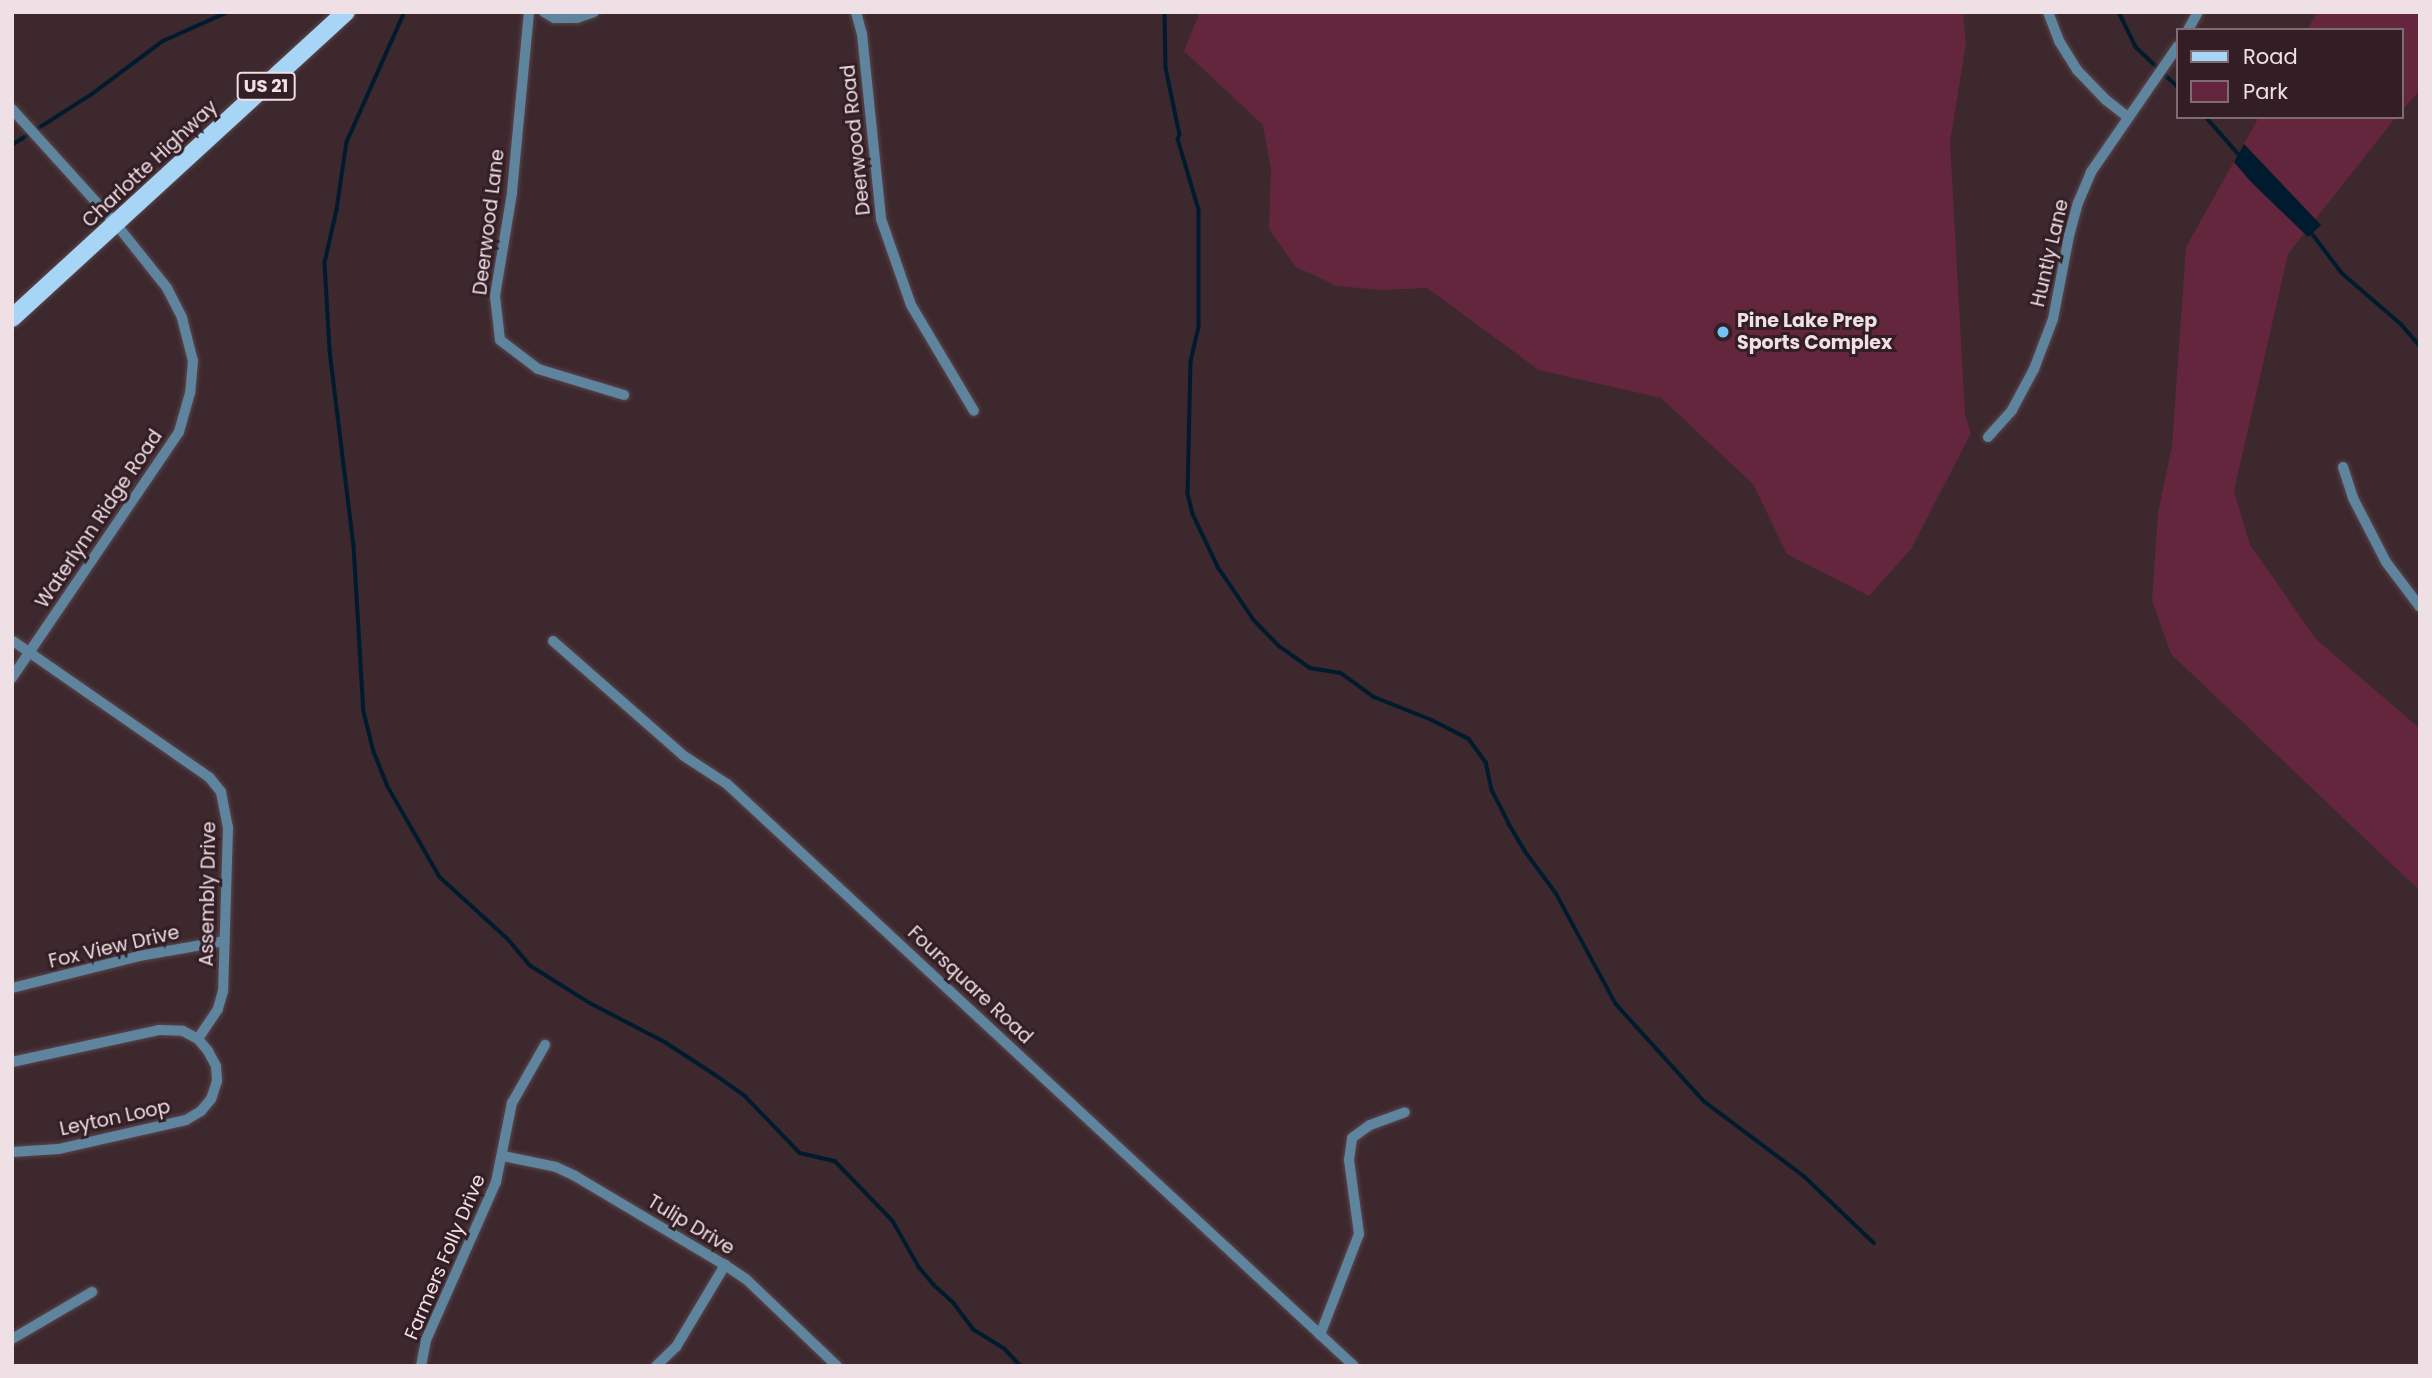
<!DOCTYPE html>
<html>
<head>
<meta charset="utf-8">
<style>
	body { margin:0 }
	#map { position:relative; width:2432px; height:1378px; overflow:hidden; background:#3d282e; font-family:Poppins,sans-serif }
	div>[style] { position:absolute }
	.green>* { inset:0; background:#64263d }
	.water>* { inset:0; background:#001b2d }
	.stream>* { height:3.5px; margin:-1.75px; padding:0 1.75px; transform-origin:1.75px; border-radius:1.75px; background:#001b2d }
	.roads { filter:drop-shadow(0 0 2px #59454b) drop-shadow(0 0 2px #59454b) }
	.street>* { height:10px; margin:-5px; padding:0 5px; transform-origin:5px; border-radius:5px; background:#5e849e }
	.primary>* { height:18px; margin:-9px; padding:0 9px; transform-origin:9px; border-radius:9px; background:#a7d5f5 }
	.dots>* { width:19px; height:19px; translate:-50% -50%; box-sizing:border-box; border:4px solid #331e25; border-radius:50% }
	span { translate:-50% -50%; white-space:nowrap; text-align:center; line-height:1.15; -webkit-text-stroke:6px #331e25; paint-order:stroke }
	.shield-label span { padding:2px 5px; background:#331e25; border:2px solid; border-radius:5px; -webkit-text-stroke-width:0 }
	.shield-label { font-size:18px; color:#eee0e4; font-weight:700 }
	.street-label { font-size:19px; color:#eee0e4 }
	.poi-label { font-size:19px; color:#eee0e4; font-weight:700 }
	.left { translate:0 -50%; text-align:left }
	.frame { position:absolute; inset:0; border:14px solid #eee0e4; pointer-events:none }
	.legend { position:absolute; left:2176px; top:28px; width:228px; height:91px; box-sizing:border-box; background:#331e25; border:2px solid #7e6c71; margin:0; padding:9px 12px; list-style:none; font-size:21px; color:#eee0e4 }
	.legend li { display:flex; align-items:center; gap:14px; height:35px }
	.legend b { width:35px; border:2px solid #7e6c71 }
</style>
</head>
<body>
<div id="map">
	<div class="green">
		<i style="clip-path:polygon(1200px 12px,1963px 12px,1966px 43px,1950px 142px,1965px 415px,1971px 433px,1911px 549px,1869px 596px,1787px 554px,1753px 484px,1661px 398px,1539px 370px,1427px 288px,1381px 290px,1337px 286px,1296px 267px,1269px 229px,1271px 169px,1263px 125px,1184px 51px)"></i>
		<i style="clip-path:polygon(2317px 12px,2420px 12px,2420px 90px,2402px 110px,2402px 30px,2307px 30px)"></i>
		<i style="clip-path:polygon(2259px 117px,2396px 117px,2288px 254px,2234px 491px,2250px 545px,2316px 639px,2420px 729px,2420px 891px,2171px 654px,2152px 600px,2158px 513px,2172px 446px,2186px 247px)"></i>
	</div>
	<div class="water">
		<i style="clip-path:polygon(2244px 144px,2321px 225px,2308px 237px,2250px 181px,2234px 162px)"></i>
	</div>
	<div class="stream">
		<i style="left:405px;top:12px;width:142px;rotate:114deg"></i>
		<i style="left:347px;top:142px;width:69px;rotate:98.4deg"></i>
		<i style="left:337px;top:210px;width:54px;rotate:102.8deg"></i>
		<i style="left:325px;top:263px;width:88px;rotate:86.7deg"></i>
		<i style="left:330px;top:351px;width:196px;rotate:83deg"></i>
		<i style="left:354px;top:546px;width:166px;rotate:86.6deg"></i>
		<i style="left:364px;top:712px;width:41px;rotate:76deg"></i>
		<i style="left:374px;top:752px;width:35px;rotate:68deg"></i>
		<i style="left:387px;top:785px;width:106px;rotate:60.1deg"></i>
		<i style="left:440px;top:877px;width:92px;rotate:42.4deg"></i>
		<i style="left:508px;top:939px;width:35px;rotate:50deg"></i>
		<i style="left:531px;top:966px;width:70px;rotate:32.1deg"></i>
		<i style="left:590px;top:1003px;width:85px;rotate:27.5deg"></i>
		<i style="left:665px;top:1042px;width:59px;rotate:33.1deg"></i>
		<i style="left:714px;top:1074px;width:38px;rotate:35deg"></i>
		<i style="left:745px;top:1096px;width:79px;rotate:46deg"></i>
		<i style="left:800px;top:1153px;width:36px;rotate:13deg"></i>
		<i style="left:835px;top:1161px;width:83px;rotate:46deg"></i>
		<i style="left:893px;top:1221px;width:53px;rotate:60.5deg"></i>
		<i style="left:919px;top:1267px;width:23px;rotate:50deg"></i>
		<i style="left:934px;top:1285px;width:25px;rotate:42deg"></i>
		<i style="left:953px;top:1302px;width:34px;rotate:53deg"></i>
		<i style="left:973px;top:1329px;width:36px;rotate:32deg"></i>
		<i style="left:1004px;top:1348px;width:25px;rotate:47deg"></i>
		<i style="left:1165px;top:12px;width:56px;rotate:89deg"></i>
		<i style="left:1166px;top:68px;width:68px;rotate:78.2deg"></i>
		<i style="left:1180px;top:135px;width:4px;rotate:117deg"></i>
		<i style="left:1178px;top:139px;width:74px;rotate:73.5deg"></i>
		<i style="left:1199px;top:210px;width:117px;rotate:90deg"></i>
		<i style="left:1199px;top:327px;width:36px;rotate:103deg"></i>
		<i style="left:1191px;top:362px;width:132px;rotate:91.3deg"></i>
		<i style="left:1188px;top:494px;width:21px;rotate:76deg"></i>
		<i style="left:1193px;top:514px;width:59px;rotate:64.7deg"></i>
		<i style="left:1218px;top:567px;width:64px;rotate:55.8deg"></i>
		<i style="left:1254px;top:620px;width:36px;rotate:46deg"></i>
		<i style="left:1279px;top:646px;width:38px;rotate:35deg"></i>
		<i style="left:1310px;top:668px;width:31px;rotate:9deg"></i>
		<i style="left:1341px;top:673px;width:41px;rotate:36deg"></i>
		<i style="left:1374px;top:697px;width:62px;rotate:21.6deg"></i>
		<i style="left:1432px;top:720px;width:42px;rotate:27.2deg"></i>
		<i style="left:1469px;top:739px;width:29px;rotate:54deg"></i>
		<i style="left:1486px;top:762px;width:29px;rotate:78deg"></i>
		<i style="left:1492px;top:790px;width:38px;rotate:63deg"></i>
		<i style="left:1509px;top:824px;width:31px;rotate:59deg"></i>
		<i style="left:1525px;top:851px;width:52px;rotate:53.6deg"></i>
		<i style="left:1556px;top:893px;width:126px;rotate:61.6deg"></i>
		<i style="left:1616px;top:1004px;width:132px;rotate:47.8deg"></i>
		<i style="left:1705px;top:1102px;width:124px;rotate:36.8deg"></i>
		<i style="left:1804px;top:1176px;width:97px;rotate:43.7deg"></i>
		<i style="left:2119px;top:12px;width:39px;rotate:64deg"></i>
		<i style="left:2136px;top:47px;width:58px;rotate:43.6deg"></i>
		<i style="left:2206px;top:117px;width:53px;rotate:48.8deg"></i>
		<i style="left:12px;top:145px;width:95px;rotate:-32.5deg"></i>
		<i style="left:92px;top:94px;width:89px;rotate:-36.7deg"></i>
		<i style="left:163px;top:41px;width:71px;rotate:-24deg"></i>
		<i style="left:2311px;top:232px;width:51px;rotate:52.9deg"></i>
		<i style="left:2342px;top:273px;width:78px;rotate:40.8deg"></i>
		<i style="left:2401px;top:324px;width:29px;rotate:49deg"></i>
	</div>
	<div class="roads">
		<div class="street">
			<i style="left:529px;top:12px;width:182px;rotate:95.4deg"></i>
			<i style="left:512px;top:193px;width:104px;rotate:99.4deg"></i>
			<i style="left:495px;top:296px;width:44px;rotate:83.5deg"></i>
			<i style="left:500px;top:340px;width:48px;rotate:37.3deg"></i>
			<i style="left:538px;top:369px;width:90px;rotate:16.8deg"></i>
			<i style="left:544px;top:12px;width:12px;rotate:31deg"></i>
			<i style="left:554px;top:18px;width:23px"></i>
			<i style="left:577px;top:18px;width:18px;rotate:-19deg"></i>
			<i style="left:856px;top:12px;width:23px;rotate:75deg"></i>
			<i style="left:862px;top:34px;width:186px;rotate:84.1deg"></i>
			<i style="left:881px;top:219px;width:91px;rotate:70.8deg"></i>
			<i style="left:911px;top:305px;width:123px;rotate:59.3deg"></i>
			<i style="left:2048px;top:12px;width:31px;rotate:69deg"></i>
			<i style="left:2059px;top:41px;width:34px;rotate:58deg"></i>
			<i style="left:2077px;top:70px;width:42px;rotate:46deg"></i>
			<i style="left:2106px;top:100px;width:28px;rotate:38deg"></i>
			<i style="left:2188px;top:30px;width:21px;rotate:-61deg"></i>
			<i style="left:12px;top:109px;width:155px;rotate:47.9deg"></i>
			<i style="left:116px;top:224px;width:82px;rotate:51.4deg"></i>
			<i style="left:167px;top:288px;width:34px;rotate:63deg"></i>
			<i style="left:182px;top:318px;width:44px;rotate:75.7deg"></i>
			<i style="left:193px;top:361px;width:32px;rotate:95deg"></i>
			<i style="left:190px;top:393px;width:41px;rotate:105.8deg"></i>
			<i style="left:179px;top:432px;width:297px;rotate:124.2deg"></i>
			<i style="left:1988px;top:437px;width:36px;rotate:-48deg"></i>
			<i style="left:2012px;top:410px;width:47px;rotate:-61.8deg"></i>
			<i style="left:2034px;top:369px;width:53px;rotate:-69.2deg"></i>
			<i style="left:2053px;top:319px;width:85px;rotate:-79.1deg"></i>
			<i style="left:2069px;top:236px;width:34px;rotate:-75deg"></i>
			<i style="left:2078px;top:203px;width:34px;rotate:-67deg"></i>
			<i style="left:2091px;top:172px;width:153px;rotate:-55.4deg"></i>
			<i style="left:2343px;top:467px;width:33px;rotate:72deg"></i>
			<i style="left:2353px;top:498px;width:72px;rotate:62.7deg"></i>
			<i style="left:2386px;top:562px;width:56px;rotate:52.9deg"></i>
			<i style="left:13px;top:641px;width:239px;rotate:34.8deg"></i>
			<i style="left:209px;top:777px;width:19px;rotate:51deg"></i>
			<i style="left:221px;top:792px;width:36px;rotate:79deg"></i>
			<i style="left:228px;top:827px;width:164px;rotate:91.7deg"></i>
			<i style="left:223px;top:991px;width:19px;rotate:106deg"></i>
			<i style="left:218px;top:1009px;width:36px;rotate:124deg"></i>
			<i style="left:553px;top:641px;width:174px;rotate:41.3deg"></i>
			<i style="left:684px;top:756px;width:51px;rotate:33.1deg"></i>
			<i style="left:727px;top:784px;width:855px;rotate:42.87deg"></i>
			<i style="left:12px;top:988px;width:131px;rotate:-14.1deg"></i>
			<i style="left:139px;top:956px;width:87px;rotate:-9.9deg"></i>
			<i style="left:12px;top:1062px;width:150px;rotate:-12.3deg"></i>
			<i style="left:159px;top:1030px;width:24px;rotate:2deg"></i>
			<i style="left:183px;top:1031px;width:17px;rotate:28deg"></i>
			<i style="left:198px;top:1039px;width:16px;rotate:50deg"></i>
			<i style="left:208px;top:1051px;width:17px;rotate:62deg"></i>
			<i style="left:216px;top:1066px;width:15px;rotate:86deg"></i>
			<i style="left:217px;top:1081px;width:19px;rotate:108deg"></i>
			<i style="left:211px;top:1099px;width:16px;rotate:130deg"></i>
			<i style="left:201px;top:1111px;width:17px;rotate:149deg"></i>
			<i style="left:186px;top:1120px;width:131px;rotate:167.2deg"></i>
			<i style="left:58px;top:1149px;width:46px;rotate:176.3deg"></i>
			<i style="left:503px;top:1156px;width:54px;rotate:11.7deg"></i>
			<i style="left:556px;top:1167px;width:21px;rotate:25deg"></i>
			<i style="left:575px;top:1176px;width:174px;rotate:30.7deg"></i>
			<i style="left:725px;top:1265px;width:25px;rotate:34deg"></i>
			<i style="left:746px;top:1279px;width:126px;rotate:43.7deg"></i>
			<i style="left:1320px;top:1335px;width:108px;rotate:-68.9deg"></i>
			<i style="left:1359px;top:1234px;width:75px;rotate:-97.7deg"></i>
			<i style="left:1349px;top:1160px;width:22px;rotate:-82deg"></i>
			<i style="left:1352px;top:1138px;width:22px;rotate:-36deg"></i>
			<i style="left:1370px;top:1125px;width:37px;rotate:-20deg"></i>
			<i style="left:12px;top:1339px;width:93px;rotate:-30.4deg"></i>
			<i style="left:421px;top:1366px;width:26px;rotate:-79deg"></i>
			<i style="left:426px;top:1340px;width:173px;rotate:-66.1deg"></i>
			<i style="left:496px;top:1182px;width:81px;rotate:-78.6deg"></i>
			<i style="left:512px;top:1103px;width:67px;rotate:-60.4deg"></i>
			<i style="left:656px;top:1366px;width:28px;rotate:-44deg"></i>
			<i style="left:676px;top:1347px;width:96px;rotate:-59.1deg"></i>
		</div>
		<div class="primary">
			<i style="left:12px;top:318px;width:453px;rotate:-42.5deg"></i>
		</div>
	</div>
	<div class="dots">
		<i style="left:1723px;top:332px;background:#72c1f5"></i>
	</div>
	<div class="shield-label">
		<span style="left:266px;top:86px">US 21</span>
	</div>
	<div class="street-label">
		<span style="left:856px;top:140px;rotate:-96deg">Deerwood Road</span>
		<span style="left:150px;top:164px;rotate:-43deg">Charlotte Highway</span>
		<span style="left:489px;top:222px;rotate:-83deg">Deerwood Lane</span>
		<span style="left:2050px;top:253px;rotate:-77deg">Huntly Lane</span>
		<span style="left:99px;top:519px;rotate:-56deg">Waterlynn Ridge Road</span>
		<span style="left:208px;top:894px;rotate:-89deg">Assembly Drive</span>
		<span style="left:114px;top:947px;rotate:-13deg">Fox View Drive</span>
		<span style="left:970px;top:985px;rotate:43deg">Foursquare Road</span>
		<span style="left:115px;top:1118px;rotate:-12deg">Leyton Loop</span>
		<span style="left:691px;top:1225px;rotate:31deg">Tulip Drive</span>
		<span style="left:445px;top:1257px;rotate:-67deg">Farmers Folly Drive</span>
	</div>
	<div class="poi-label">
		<span class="left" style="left:1737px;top:332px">Pine Lake Prep<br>Sports Complex</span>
	</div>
	<div class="frame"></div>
	<ul class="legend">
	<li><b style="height:9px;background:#a7d5f5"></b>Road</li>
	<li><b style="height:19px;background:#64263d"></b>Park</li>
	</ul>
</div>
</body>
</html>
